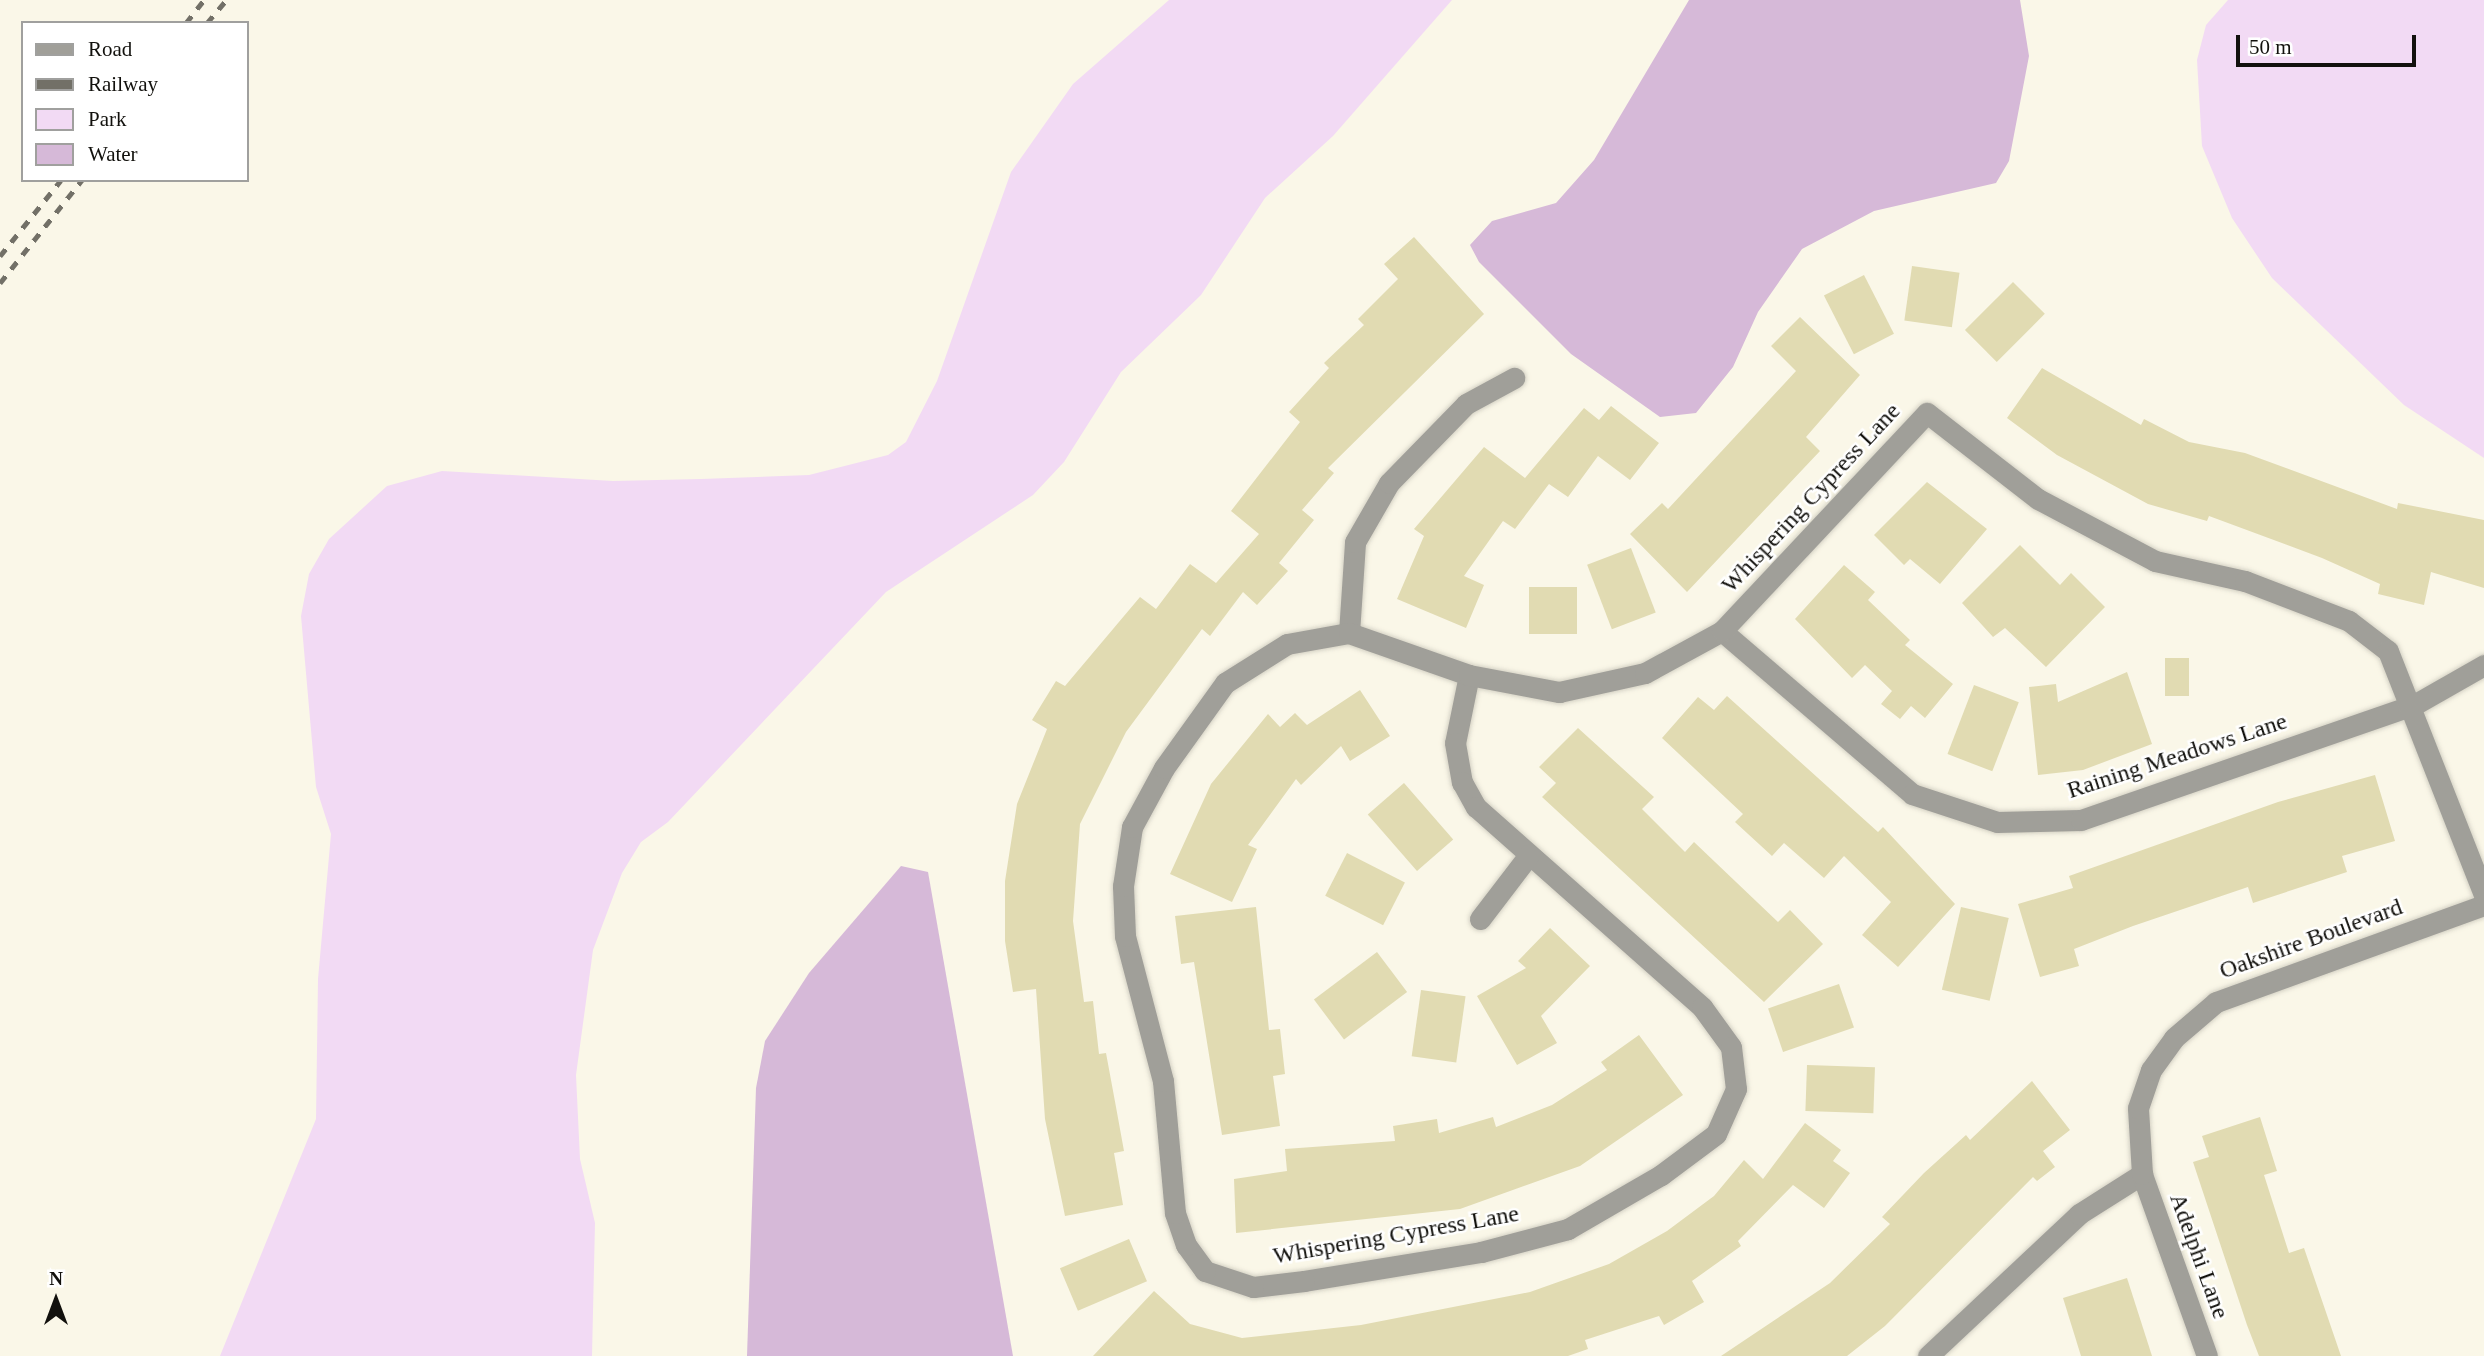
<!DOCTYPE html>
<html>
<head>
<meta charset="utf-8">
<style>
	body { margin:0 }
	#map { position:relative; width:2484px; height:1356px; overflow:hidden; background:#faf7e8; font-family:"Times New Roman",serif }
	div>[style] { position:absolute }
	.green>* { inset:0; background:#f2daf4 }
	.water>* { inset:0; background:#d6b9d8 }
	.building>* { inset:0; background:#e1dbb2; transform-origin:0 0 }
	.roads { filter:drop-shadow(0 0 2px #d5d2c5) drop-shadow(0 0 2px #d5d2c5) }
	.minor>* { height:21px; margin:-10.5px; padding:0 10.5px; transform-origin:10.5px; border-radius:10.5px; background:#a09f99 }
	.rail>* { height:5px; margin-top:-2.5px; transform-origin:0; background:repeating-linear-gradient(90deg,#727067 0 9px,transparent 0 18px) }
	span { translate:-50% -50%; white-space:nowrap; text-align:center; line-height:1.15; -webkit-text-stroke:5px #fff; paint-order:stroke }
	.street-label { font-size:24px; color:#12110d }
	.legend { position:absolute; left:21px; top:21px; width:228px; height:161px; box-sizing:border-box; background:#fff; border:2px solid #a0a09e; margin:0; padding:9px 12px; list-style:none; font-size:21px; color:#12110d }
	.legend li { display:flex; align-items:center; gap:14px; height:35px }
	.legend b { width:35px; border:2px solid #a0a09e }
	.north { position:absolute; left:21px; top:1265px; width:70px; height:70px; -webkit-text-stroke:5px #fff; paint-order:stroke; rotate:0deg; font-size:19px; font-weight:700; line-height:28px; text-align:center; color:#12110d }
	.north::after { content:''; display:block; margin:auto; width:24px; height:32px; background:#12110d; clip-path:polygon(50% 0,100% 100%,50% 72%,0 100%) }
	.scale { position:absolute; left:2236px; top:35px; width:180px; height:32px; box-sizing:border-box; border:4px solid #12110d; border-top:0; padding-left:9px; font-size:21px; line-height:24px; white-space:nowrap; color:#12110d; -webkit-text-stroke:5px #fff; paint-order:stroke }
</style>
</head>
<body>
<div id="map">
	<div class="green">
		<i style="clip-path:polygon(1169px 0,1452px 0,1333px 136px,1265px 198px,1201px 295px,1121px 372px,1064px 462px,1033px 495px,886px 592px,668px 822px,641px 842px,622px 873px,593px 950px,576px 1075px,580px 1159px,595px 1223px,592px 1356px,220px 1356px,316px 1119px,318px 979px,331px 834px,316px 787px,301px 616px,309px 574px,329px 539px,387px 486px,442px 471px,613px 481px,701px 479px,809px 475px,888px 455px,906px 442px,937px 381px,1011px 172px,1073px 84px)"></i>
		<i style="clip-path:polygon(2228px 0,2484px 0,2484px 458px,2404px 405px,2272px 278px,2232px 218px,2202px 146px,2197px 60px,2206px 25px)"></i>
	</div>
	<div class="water">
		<i style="clip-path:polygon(1689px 0,2020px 0,2029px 56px,2009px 161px,1996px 183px,1874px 211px,1802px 249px,1758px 312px,1733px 367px,1696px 413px,1660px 417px,1571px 354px,1479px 262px,1470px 245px,1492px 221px,1556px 203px,1594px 160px)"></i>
		<i style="clip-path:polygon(901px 866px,928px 872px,1013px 1356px,747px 1356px,756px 1088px,765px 1041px,809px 973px)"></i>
	</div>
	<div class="building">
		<i style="clip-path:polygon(1414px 237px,1484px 314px,1328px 468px,1334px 473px,1302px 510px,1314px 520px,1279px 563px,1288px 571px,1257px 605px,1243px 592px,1210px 636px,1202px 629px,1126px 732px,1080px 824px,1073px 921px,1084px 1002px,1093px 1001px,1099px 1054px,1106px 1053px,1116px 1107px,1124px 1151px,1114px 1153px,1123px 1205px,1065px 1216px,1045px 1119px,1036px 989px,1013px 992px,1005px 941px,1005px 881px,1017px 804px,1047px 729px,1032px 720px,1056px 681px,1065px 686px,1140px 597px,1156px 609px,1190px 564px,1216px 583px,1259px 534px,1231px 511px,1300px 422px,1289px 412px,1329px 368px,1324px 363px,1364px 325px,1358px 319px,1398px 279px,1384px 264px)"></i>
		<i style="left:1912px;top:266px;width:48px;height:55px;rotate:8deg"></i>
		<i style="left:1864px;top:275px;width:66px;height:45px;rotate:63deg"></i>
		<i style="left:2013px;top:282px;width:45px;height:68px;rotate:45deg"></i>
		<i style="clip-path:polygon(1800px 317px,1860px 375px,1806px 437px,1820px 451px,1687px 592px,1630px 534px,1662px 503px,1668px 509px,1796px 371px,1771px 346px)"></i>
		<i style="clip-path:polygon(2042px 368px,2141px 425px,2144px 419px,2189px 442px,2245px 453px,2397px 509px,2398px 503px,2484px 520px,2484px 588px,2431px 572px,2424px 605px,2378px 594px,2380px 584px,2322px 558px,2209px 516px,2207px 521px,2148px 504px,2057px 455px,2007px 418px)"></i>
		<i style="clip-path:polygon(1611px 406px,1659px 443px,1630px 480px,1598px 456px,1568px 497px,1549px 484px,1515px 529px,1503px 521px,1464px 576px,1484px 585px,1466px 628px,1397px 599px,1424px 536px,1414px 529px,1484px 447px,1525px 478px,1584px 408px,1599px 420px)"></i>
		<i style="clip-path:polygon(1927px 482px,1987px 529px,1940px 584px,1910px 559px,1904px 565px,1874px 535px)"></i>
		<i style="clip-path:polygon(2020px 545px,2060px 585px,2071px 573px,2105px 607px,2046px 667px,2005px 628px,1993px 637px,1962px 603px)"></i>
		<i style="left:1631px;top:548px;width:69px;height:47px;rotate:69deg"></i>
		<i style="clip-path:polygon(1844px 565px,1875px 592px,1868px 600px,1910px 640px,1905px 645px,1953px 684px,1925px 718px,1911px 706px,1900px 719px,1881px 704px,1892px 691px,1865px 665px,1852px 678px,1795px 619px)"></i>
		<i style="left:1529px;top:587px;width:48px;height:47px"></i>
		<i style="left:2165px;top:658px;width:24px;height:38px"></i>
		<i style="clip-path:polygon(2127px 672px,2152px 744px,2083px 770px,2038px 775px,2029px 687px,2056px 684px,2058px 702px)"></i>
		<i style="left:1974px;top:685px;width:48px;height:74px;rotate:21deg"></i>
		<i style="clip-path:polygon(1360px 690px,1390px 736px,1350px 761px,1341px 746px,1301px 785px,1296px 779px,1248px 845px,1257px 849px,1232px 902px,1170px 874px,1211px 784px,1268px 714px,1280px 727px,1295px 713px,1307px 725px)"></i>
		<i style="clip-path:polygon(1727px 696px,1878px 832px,1883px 827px,1955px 904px,1898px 967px,1862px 935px,1891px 902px,1844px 856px,1824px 878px,1784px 843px,1772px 856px,1735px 822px,1743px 814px,1662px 738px,1698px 697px,1714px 710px)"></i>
		<i style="clip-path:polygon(1578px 728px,1654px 797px,1642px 809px,1685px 852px,1694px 842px,1778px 922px,1790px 910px,1823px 944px,1764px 1002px,1542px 797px,1556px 783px,1539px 767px)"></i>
		<i style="clip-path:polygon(2375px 775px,2395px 841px,2342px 856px,2347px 872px,2253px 903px,2248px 887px,2133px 926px,2074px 949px,2079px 966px,2040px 977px,2018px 904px,2073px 888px,2069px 876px,2278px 802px)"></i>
		<i style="left:1404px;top:783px;width:75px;height:48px;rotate:49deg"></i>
		<i style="left:1347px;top:853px;width:65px;height:48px;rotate:27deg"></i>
		<i style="clip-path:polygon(1256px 907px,1269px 1030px,1280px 1029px,1285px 1074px,1273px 1076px,1280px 1126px,1222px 1135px,1194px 962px,1181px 964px,1175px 916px)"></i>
		<i style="left:1961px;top:907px;width:49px;height:85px;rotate:13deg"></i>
		<i style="clip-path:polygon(1550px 928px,1590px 966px,1541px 1016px,1557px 1043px,1517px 1065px,1477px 996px,1526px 968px,1518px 961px)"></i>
		<i style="left:1377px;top:952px;width:50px;height:79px;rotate:53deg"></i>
		<i style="left:1839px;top:984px;width:46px;height:75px;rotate:71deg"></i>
		<i style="left:1421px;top:990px;width:45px;height:67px;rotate:8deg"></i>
		<i style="clip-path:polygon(1639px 1035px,1683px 1095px,1580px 1166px,1460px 1209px,1236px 1233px,1234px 1179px,1287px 1171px,1285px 1149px,1395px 1141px,1393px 1126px,1437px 1119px,1439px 1133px,1493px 1117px,1496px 1127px,1552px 1105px,1607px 1070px,1601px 1062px)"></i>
		<i style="left:1807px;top:1065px;width:68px;height:46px;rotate:2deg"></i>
		<i style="clip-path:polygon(2032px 1081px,2070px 1130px,2043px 1151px,2055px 1167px,2037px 1181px,2033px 1177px,1885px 1326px,1847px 1356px,1721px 1356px,1830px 1283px,1890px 1224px,1882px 1217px,1924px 1173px,1966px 1135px,1970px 1140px)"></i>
		<i style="clip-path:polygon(2260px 1117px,2277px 1171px,2264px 1175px,2289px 1253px,2304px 1248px,2341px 1356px,2259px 1356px,2247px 1325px,2193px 1162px,2209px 1157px,2202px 1136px)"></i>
		<i style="clip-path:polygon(1805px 1123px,1841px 1150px,1833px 1161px,1850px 1173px,1824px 1208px,1793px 1185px,1738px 1241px,1741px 1246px,1692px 1281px,1704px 1302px,1664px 1325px,1659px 1316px,1585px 1340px,1588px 1349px,1568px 1356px,1093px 1356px,1154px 1291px,1190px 1324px,1242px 1338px,1361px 1325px,1530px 1292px,1609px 1264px,1667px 1231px,1714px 1196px,1744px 1160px,1763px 1179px)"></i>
		<i style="left:1129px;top:1239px;width:46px;height:75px;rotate:67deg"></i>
		<i style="clip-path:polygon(2127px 1278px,2152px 1356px,2081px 1356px,2063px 1298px)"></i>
	</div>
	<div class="roads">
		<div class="minor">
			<i style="left:1722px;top:631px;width:250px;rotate:40.6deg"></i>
			<i style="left:1912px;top:794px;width:89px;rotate:18.2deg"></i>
			<i style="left:1997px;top:822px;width:84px;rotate:-1.4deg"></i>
			<i style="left:2081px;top:820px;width:352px;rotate:-19.1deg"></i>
			<i style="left:2414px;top:705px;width:81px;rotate:-29.7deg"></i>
			<i style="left:1349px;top:633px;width:91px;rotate:-86.2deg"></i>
			<i style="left:1355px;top:542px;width:68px;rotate:-60deg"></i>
			<i style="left:1389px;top:483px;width:110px;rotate:-45.7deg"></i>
			<i style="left:1466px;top:404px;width:55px;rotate:-28.4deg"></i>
			<i style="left:1469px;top:675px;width:69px;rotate:101.6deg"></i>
			<i style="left:1455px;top:743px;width:40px;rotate:80deg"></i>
			<i style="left:1462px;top:782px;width:29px;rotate:61deg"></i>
			<i style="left:1476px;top:807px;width:302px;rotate:41.5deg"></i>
			<i style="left:1702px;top:1007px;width:49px;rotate:54.1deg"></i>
			<i style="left:1731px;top:1047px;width:42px;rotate:83.2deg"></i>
			<i style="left:1736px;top:1089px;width:49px;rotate:114deg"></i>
			<i style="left:1716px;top:1134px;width:69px;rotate:143.3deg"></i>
			<i style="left:1661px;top:1175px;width:108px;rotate:149.9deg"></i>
			<i style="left:1568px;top:1229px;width:90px;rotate:165.2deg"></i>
			<i style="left:1481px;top:1252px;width:179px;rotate:170.7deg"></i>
			<i style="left:1304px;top:1281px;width:51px;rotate:173.3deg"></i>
			<i style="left:1253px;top:1287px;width:51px;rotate:-161.6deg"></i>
			<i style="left:1205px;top:1271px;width:32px;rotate:-126deg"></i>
			<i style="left:1186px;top:1245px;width:34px;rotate:-109deg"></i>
			<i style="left:1175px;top:1213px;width:133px;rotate:-95.2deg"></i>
			<i style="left:1163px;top:1081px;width:150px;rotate:-104.7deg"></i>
			<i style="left:1125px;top:936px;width:50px;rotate:-92.3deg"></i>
			<i style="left:1123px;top:886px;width:60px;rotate:-81.3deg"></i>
			<i style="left:1132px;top:827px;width:67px;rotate:-61.5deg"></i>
			<i style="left:1164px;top:768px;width:105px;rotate:-54.3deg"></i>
			<i style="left:1225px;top:683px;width:73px;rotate:-32.2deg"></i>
			<i style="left:1287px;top:644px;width:63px;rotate:-10.1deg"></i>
			<i style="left:1349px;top:633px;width:127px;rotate:19.3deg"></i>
			<i style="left:1469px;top:675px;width:92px;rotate:10.7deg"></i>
			<i style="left:1559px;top:692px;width:88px;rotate:-12.5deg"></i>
			<i style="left:1645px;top:673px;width:88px;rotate:-28.6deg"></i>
			<i style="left:1722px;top:631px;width:299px;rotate:-46.8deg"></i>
			<i style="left:1927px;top:413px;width:140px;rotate:37.8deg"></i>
			<i style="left:2038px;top:499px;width:132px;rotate:27.9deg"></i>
			<i style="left:2155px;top:561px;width:92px;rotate:12.5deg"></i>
			<i style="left:2245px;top:581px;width:111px;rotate:21deg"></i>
			<i style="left:2349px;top:621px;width:49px;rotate:37.6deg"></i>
			<i style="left:2388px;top:651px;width:262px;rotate:68.5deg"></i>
			<i style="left:1480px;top:919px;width:81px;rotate:-52.6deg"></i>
			<i style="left:1928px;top:1356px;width:207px;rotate:-43.2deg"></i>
			<i style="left:2079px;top:1214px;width:75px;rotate:-32.4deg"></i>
			<i style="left:2207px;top:1356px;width:193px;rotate:-109.7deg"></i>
			<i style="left:2142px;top:1174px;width:66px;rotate:-93.5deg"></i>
			<i style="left:2138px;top:1108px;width:40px;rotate:-71.1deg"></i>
			<i style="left:2151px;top:1070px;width:39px;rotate:-54deg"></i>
			<i style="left:2174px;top:1038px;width:55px;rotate:-40.6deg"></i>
			<i style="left:2216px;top:1002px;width:285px;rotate:-19.9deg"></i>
		</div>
	</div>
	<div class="rail">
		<i style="left:186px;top:23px;width:29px;rotate:-52deg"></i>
		<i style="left:207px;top:23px;width:30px;rotate:-50deg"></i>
		<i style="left:0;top:256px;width:97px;rotate:-51.2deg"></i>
		<i style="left:0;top:283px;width:132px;rotate:-51.5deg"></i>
	</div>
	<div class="street-label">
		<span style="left:1811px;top:498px;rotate:-47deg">Whispering Cypress Lane</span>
		<span style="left:2177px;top:756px;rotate:-18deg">Raining Meadows Lane</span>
		<span style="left:2311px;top:939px;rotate:-20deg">Oakshire Boulevard</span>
		<span style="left:1396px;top:1235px;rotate:-10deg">Whispering Cypress Lane</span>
		<span style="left:2199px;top:1256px;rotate:70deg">Adelphi Lane</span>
	</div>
	<ul class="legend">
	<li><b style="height:9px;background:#a09f99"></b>Road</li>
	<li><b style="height:9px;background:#727067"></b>Railway</li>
	<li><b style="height:19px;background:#f2daf4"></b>Park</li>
	<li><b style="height:19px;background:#d6b9d8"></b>Water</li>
	</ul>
	<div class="north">N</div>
	<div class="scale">50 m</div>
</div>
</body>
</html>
